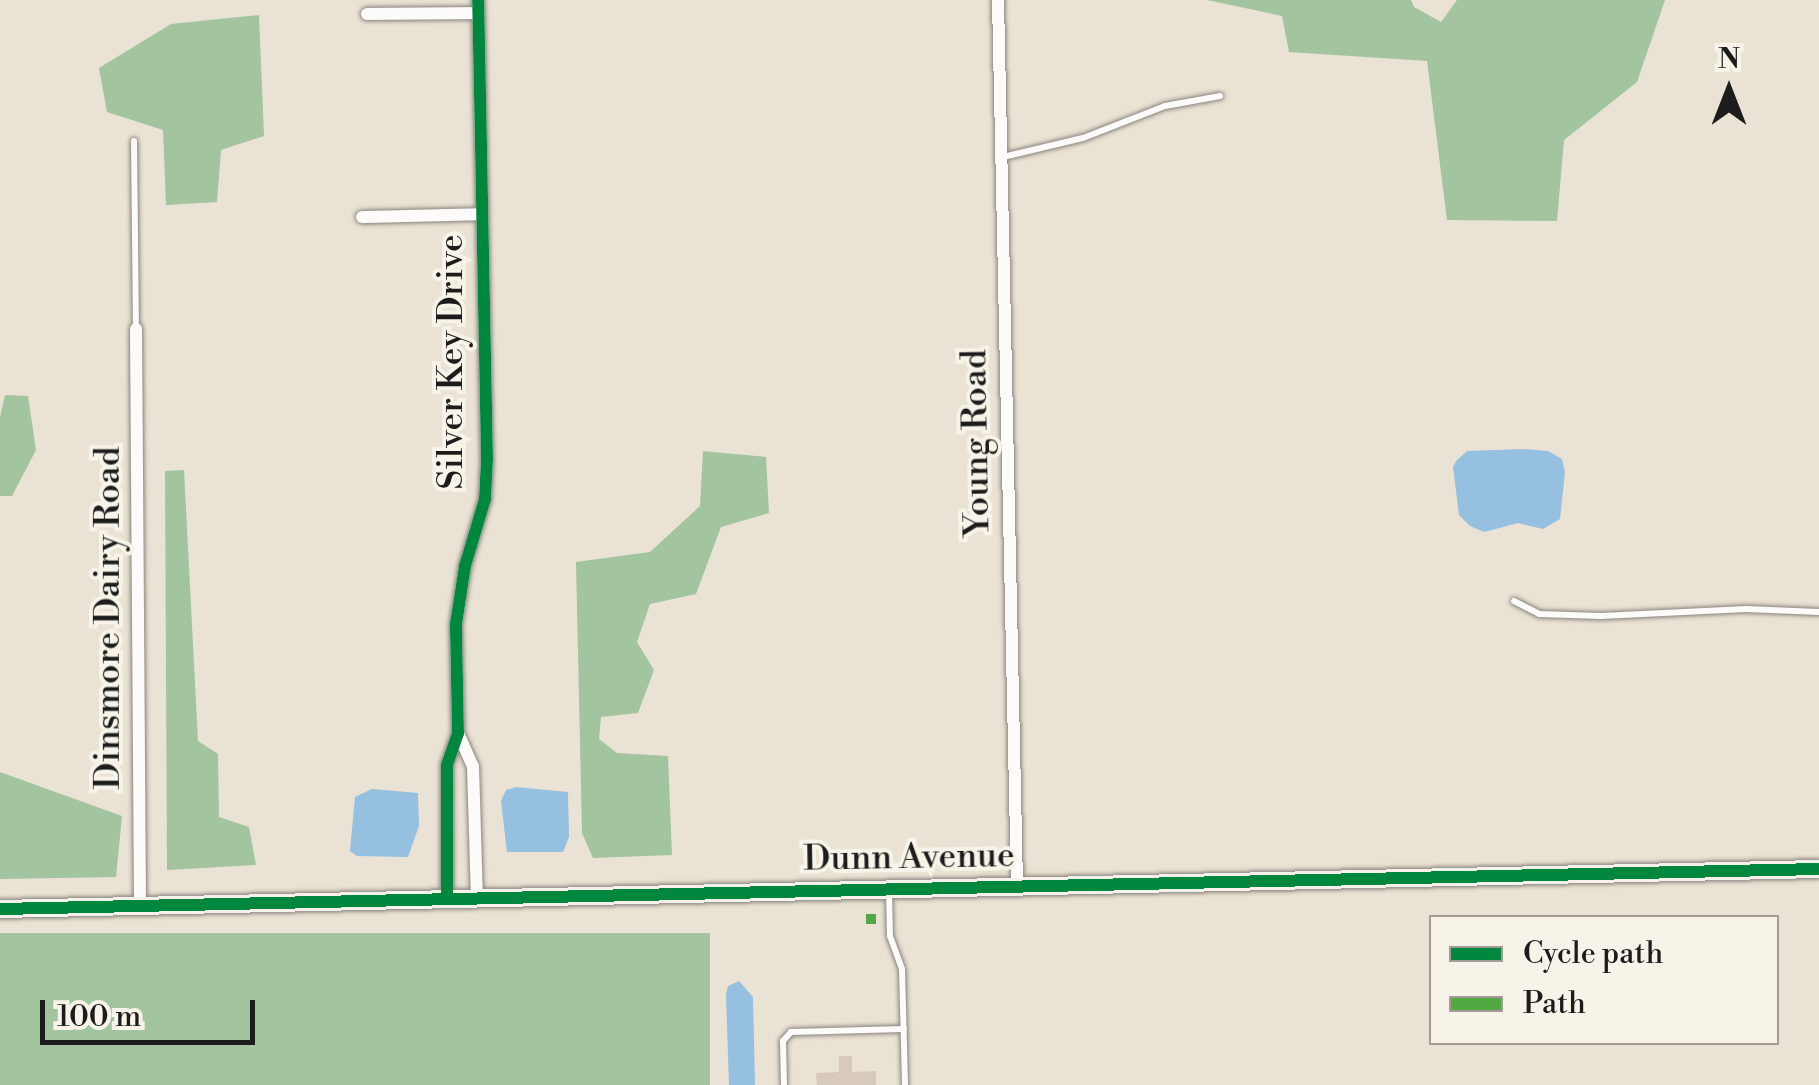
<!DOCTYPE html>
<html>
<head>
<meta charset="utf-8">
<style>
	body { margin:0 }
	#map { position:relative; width:1819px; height:1085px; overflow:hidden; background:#eae2d4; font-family:"Libre Bodoni",serif }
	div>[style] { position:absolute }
	.forest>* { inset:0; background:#a2c49e; transform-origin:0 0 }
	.water>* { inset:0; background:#95c0df }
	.building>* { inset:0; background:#d8c9bd }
	.roads { filter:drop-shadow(0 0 2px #89857e) drop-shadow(0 0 2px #89857e) }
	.service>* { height:6px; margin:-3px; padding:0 3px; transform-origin:3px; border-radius:3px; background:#fcfbf9 }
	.minor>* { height:12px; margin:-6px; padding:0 6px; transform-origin:6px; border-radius:6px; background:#fcfbf9 }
	.secondary>* { height:18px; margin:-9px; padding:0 9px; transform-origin:9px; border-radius:9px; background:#f6f1eb }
	.quiet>* { height:10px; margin-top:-5px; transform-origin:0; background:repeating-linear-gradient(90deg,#52a943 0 20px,transparent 0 30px) }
	.cycleway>* { height:12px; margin:-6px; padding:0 6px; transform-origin:6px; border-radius:6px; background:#00873e }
	span { translate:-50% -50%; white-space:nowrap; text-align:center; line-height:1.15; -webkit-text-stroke:8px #f7f3e8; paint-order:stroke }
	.street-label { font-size:35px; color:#1c1c1c }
	.legend { position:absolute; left:1429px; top:915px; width:350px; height:130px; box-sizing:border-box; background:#f7f3e8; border:2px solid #9f9d96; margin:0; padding:12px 18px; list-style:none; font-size:30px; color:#1c1c1c }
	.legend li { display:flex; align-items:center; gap:20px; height:50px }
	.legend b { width:50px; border:2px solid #9f9d96 }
	.north { position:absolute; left:1679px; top:40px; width:100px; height:100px; -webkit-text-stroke:8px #f7f3e8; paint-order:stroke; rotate:0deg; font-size:28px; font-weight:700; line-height:40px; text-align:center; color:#1c1c1c }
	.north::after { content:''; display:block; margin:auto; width:35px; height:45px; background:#1c1c1c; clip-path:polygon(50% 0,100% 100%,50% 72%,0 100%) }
	.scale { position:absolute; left:40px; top:1000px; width:215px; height:45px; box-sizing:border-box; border:5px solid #1c1c1c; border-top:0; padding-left:12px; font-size:30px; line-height:35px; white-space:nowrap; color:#1c1c1c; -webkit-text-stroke:8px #f7f3e8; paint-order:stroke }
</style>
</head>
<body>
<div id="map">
	<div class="forest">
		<i style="clip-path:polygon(1207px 0,1411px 0,1414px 7px,1441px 22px,1457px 0,1665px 0,1637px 82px,1564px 140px,1557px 221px,1447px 220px,1427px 61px,1289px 52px,1282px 16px)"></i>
		<i style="clip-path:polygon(259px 15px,264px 136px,221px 150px,217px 202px,166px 205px,163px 130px,107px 112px,99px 68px,171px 24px)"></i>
		<i style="clip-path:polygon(5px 395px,28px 396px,36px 450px,12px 496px,0 496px,0 417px)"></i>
		<i style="clip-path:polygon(703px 451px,766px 457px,769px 513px,721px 527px,696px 594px,650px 604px,637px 642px,654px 670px,638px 713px,601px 717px,599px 739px,617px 753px,668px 756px,672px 855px,593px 858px,582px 833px,576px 562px,650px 552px,700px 506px)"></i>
		<i style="clip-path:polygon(184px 470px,198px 741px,218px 754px,219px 817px,249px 827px,256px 865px,167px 870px,165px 471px)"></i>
		<i style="clip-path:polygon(0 772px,122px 816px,116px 877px,0 879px)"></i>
		<i style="left:710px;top:933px;width:152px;height:710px;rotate:90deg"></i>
	</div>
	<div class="water">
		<i style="clip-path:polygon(1523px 449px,1548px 451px,1562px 459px,1565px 472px,1560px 519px,1543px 529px,1518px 523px,1484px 532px,1470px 526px,1459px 515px,1453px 467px,1456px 461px,1467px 451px)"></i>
		<i style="clip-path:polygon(516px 787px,568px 792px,569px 837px,563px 852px,507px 852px,501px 801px,506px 790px)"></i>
		<i style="clip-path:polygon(372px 789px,418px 793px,419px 826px,408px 857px,357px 856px,350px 851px,355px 797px)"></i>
		<i style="clip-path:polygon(739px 981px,753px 997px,755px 1085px,729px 1085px,726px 995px,728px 986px)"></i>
	</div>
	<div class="building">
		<i style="clip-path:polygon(839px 1056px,852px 1056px,852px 1072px,876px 1071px,876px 1085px,817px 1085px,816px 1073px,839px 1072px)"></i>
	</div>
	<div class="roads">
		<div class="service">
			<i style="left:134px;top:141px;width:187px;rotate:89.4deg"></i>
			<i style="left:1003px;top:157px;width:82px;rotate:-13.4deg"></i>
			<i style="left:1083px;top:138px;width:88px;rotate:-21.3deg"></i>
			<i style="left:1165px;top:106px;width:56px;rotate:-10.3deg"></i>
			<i style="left:1514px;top:601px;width:28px;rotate:27deg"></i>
			<i style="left:1539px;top:614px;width:62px;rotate:1.8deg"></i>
			<i style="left:1601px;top:616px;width:145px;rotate:-2.8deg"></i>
			<i style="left:1746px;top:609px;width:73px;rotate:2.4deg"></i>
			<i style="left:889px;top:890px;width:46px;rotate:88.8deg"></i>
			<i style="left:890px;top:936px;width:35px;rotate:70deg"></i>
			<i style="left:902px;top:969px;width:116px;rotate:88.5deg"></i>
			<i style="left:784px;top:1085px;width:44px;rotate:-91.3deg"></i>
			<i style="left:783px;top:1041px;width:12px;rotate:-48deg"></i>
			<i style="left:791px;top:1032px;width:113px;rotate:-1.5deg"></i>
		</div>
		<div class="minor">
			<i style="left:998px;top:0;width:886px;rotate:88.77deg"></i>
			<i style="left:367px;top:14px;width:111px;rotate:-0.5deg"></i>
			<i style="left:362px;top:217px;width:120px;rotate:-1.4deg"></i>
			<i style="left:136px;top:329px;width:577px;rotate:89.6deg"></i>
			<i style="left:458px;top:733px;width:36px;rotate:66deg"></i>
			<i style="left:473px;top:766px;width:132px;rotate:88.3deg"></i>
			<i style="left:447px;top:899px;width:134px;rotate:-90deg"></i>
			<i style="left:447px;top:765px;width:34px;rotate:-71deg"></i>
			<i style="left:458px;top:733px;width:109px;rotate:-91.1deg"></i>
			<i style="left:456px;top:624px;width:59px;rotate:-81.2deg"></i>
			<i style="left:465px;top:566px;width:70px;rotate:-73.4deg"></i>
			<i style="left:485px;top:499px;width:40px;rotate:-87.1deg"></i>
			<i style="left:487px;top:459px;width:459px;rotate:-91.1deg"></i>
		</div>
		<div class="secondary">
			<i style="left:0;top:909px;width:1819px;rotate:-1.26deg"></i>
		</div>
	</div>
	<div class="quiet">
		<i style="left:866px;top:919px;width:10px"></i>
	</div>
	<div class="cycleway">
		<i style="left:447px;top:899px;width:134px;rotate:-90deg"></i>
		<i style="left:447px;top:765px;width:34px;rotate:-71deg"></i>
		<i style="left:458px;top:733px;width:109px;rotate:-91.1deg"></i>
		<i style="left:456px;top:624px;width:59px;rotate:-81.2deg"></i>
		<i style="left:465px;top:566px;width:70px;rotate:-73.4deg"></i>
		<i style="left:485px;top:499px;width:40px;rotate:-87.1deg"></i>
		<i style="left:487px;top:459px;width:459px;rotate:-91.1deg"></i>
		<i style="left:0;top:909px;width:1819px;rotate:-1.26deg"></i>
	</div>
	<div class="street-label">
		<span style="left:452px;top:362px;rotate:-90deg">Silver Key Drive</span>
		<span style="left:977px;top:443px;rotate:-91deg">Young Road</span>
		<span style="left:109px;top:618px;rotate:-90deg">Dinsmore Dairy Road</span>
		<span style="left:909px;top:858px;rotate:-1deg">Dunn Avenue</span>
	</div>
	<ul class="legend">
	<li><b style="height:12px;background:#00873e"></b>Cycle path</li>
	<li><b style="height:12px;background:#52a943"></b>Path</li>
	</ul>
	<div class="north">N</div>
	<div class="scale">100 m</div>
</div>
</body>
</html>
